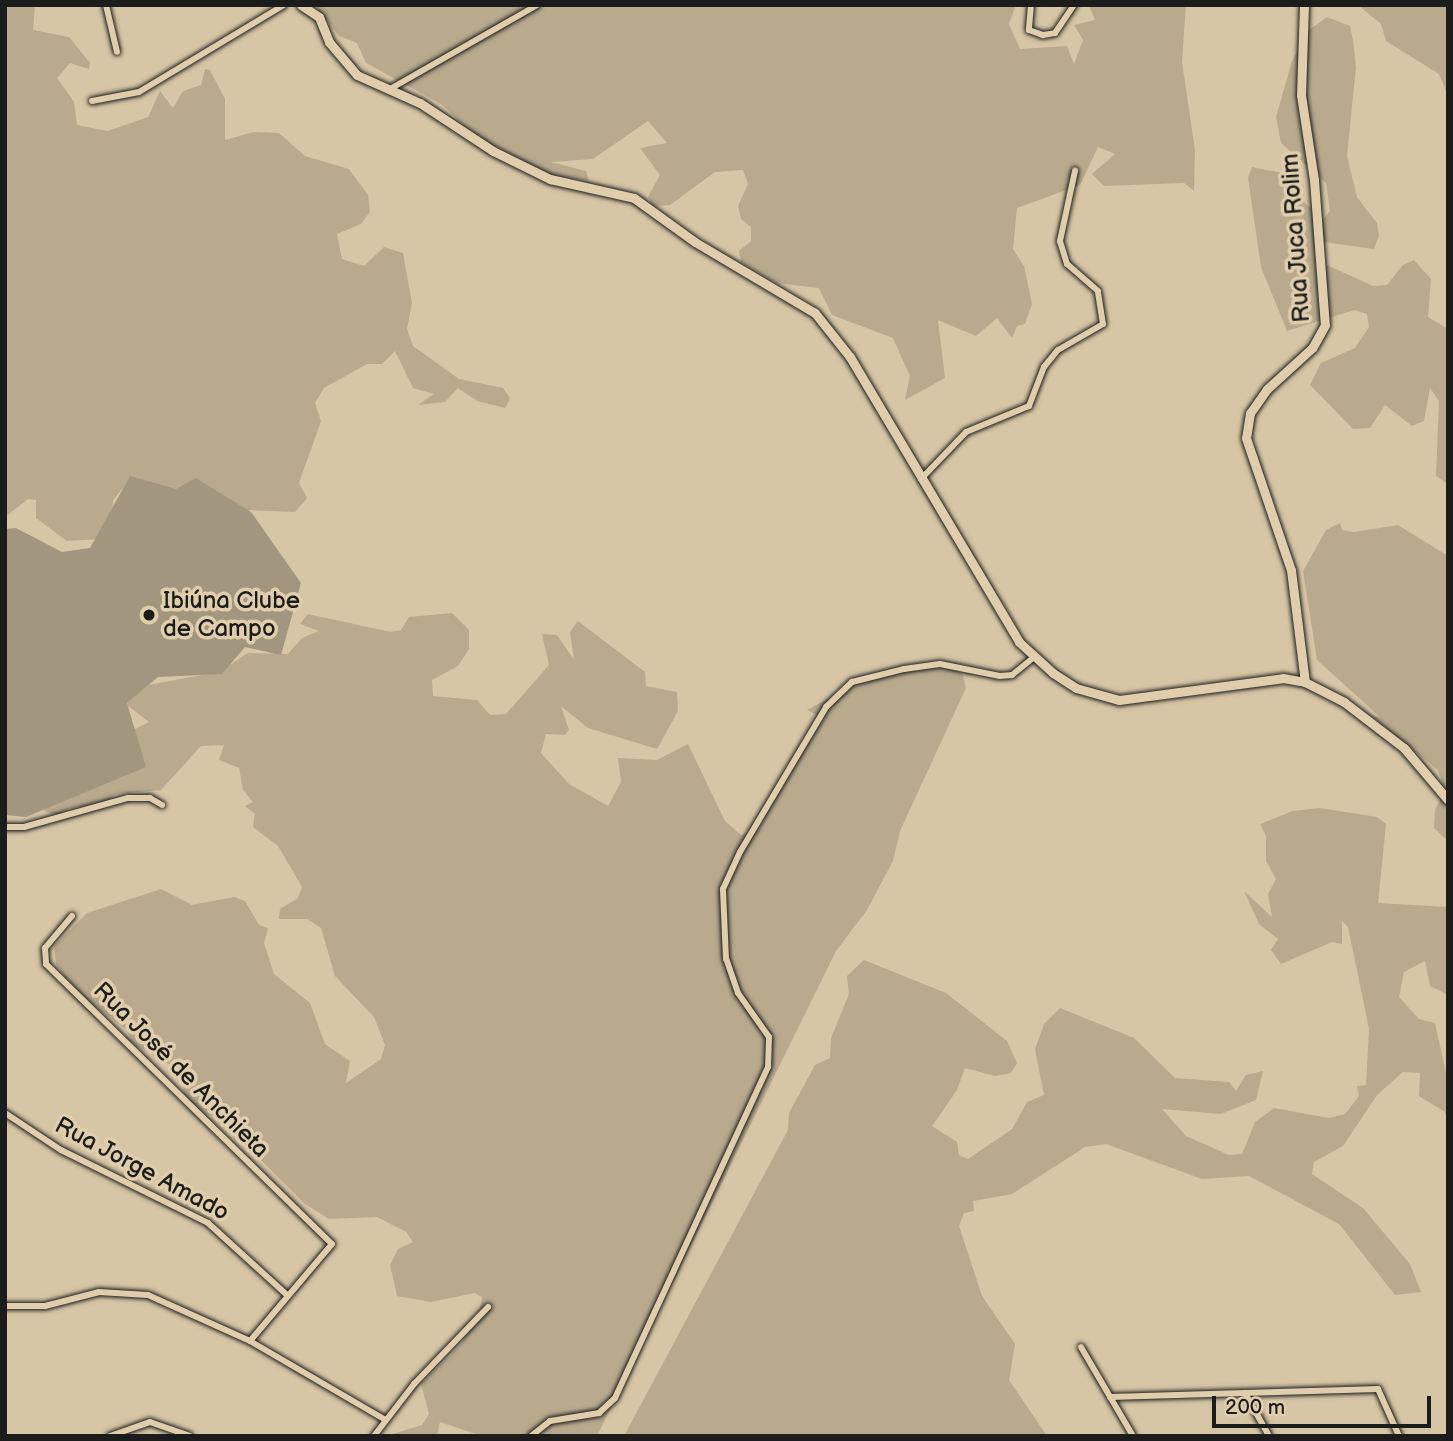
<!DOCTYPE html>
<html>
<head>
<meta charset="utf-8">
<style>
	body { margin:0 }
	#map { position:relative; width:1453px; height:1441px; overflow:hidden; background:#d7c6a5; font-family:"Balsamiq Sans",sans-serif }
	div>[style] { position:absolute }
	.green>* { inset:0; background:#b9aa8e }
	.building>* { inset:0; background:#a3967e }
	.roads { filter:drop-shadow(0 0 2px #1c1c1c) drop-shadow(0 0 2px #1c1c1c) }
	.street>* { height:6px; margin:-3px; padding:0 3px; transform-origin:3px; border-radius:3px; background:#dfcdab }
	.secondary>* { height:9px; margin:-4.5px; padding:0 4.5px; transform-origin:4.5px; border-radius:4.5px; background:#dfcdab }
	.dots>* { width:19px; height:19px; translate:-50% -50%; box-sizing:border-box; border:4px solid #dfcdab; border-radius:50% }
	span { translate:-50% -50%; white-space:nowrap; text-align:center; line-height:1.15; -webkit-text-stroke:7px #dfcdab; paint-order:stroke }
	.street-label { font-size:24px; color:#1c1c1c }
	.poi-label { font-size:24px; color:#1c1c1c }
	.left { translate:0 -50%; text-align:left }
	.frame { position:absolute; inset:0; border:7px solid #1c1c1c; pointer-events:none }
	.scale { position:absolute; left:1212px; top:1396px; width:219px; height:32px; box-sizing:border-box; border:4px solid #1c1c1c; border-top:0; padding-left:9px; font-size:21px; line-height:24px; white-space:nowrap; color:#1c1c1c; -webkit-text-stroke:5px #dfcdab; paint-order:stroke }
</style>
</head>
<body>
<div id="map">
	<div class="green">
		<i style="clip-path:polygon(5px 5px,35px 5px,33px 30px,69px 37px,90px 63px,89px 69px,70px 63px,57px 78px,74px 102px,77px 125px,108px 131px,148px 117px,160px 91px,173px 108px,183px 91px,201px 85px,205px 69px,210px 70px,225px 99px,225px 140px,254px 132px,279px 133px,305px 156px,349px 169px,368px 195px,370px 212px,361px 224px,337px 234px,342px 259px,364px 266px,384px 247px,403px 253px,412px 303px,407px 329px,413px 346px,459px 379px,503px 388px,510px 398px,505px 408px,477px 401px,458px 388px,445px 402px,418px 405px,434px 394px,413px 388px,395px 351px,382px 364px,367px 364px,324px 388px,315px 403px,321px 421px,299px 483px,307px 498px,295px 512px,242px 510px,216px 490px,210px 494px,127px 483px,113px 500px,112px 524px,100px 539px,67px 541px,36px 518px,36px 500px,28px 499px,5px 517px)"></i>
		<i style="clip-path:polygon(315px 5px,1016px 5px,1009px 24px,1020px 49px,1067px 46px,1074px 64px,1083px 40px,1074px 25px,1095px 20px,1089px 5px,1186px 5px,1182px 62px,1195px 150px,1194px 191px,1184px 183px,1104px 186px,1092px 174px,1115px 154px,1098px 147px,1080px 185px,1017px 208px,1013px 249px,1024px 266px,1032px 304px,1025px 324px,1017px 326px,1012px 338px,997px 318px,976px 336px,938px 320px,945px 378px,905px 400px,910px 376px,893px 338px,832px 315px,819px 288px,776px 283px,741px 262px,739px 251px,751px 241px,751px 227px,741px 219px,738px 206px,748px 184px,743px 170px,715px 172px,670px 205px,653px 206px,648px 197px,660px 175px,640px 148px,667px 143px,648px 121px,593px 159px,551px 162px,586px 171px,589px 181px,550px 175px,481px 140px,441px 104px,366px 63px,357px 43px,339px 36px)"></i>
		<i style="clip-path:polygon(1358px 5px,1448px 5px,1448px 96px,1439px 74px,1386px 41px,1381px 24px)"></i>
		<i style="clip-path:polygon(1327px 17px,1350px 26px,1353px 40px,1356px 67px,1347px 156px,1357px 197px,1377px 223px,1379px 236px,1374px 249px,1324px 242px,1314px 248px,1316px 260px,1373px 286px,1387px 285px,1403px 265px,1414px 260px,1431px 279px,1428px 317px,1448px 329px,1448px 484px,1436px 476px,1439px 401px,1430px 388px,1424px 421px,1412px 426px,1385px 405px,1370px 428px,1353px 429px,1310px 385px,1321px 363px,1355px 348px,1369px 327px,1367px 314px,1354px 310px,1287px 331px,1261px 267px,1248px 178px,1252px 167px,1287px 174px,1290px 190px,1311px 208px,1317px 226px,1330px 211px,1326px 183px,1281px 143px,1276px 117px,1292px 61px,1309px 30px)"></i>
		<i style="clip-path:polygon(1340px 523px,1342px 530px,1354px 532px,1398px 525px,1448px 556px,1448px 841px,1434px 828px,1435px 809px,1445px 792px,1438px 770px,1369px 714px,1381px 718px,1317px 660px,1303px 571px,1326px 530px)"></i>
		<i style="clip-path:polygon(452px 613px,469px 630px,469px 649px,458px 666px,432px 680px,433px 696px,477px 700px,490px 715px,506px 714px,549px 665px,542px 634px,557px 635px,574px 660px,570px 632px,578px 621px,645px 672px,646px 686px,677px 692px,678px 711px,657px 749px,588px 728px,561px 706px,569px 730px,565px 735px,546px 734px,541px 753px,569px 784px,608px 806px,621px 782px,618px 758px,657px 760px,688px 744px,725px 821px,741px 835px,759px 829px,804px 737px,825px 719px,807px 710px,864px 679px,923px 667px,953px 667px,963px 675px,966px 688px,900px 831px,893px 861px,867px 910px,836px 951px,597px 1436px,482px 1436px,440px 1422px,437px 1436px,386px 1436px,422px 1425px,429px 1414px,421px 1384px,461px 1344px,479px 1315px,482px 1297px,475px 1293px,431px 1302px,397px 1296px,390px 1265px,398px 1249px,413px 1242px,406px 1232px,377px 1217px,329px 1219px,305px 1204px,220px 1119px,189px 1106px,176px 1068px,127px 1041px,121px 1033px,131px 1039px,126px 1029px,75px 992px,56px 964px,54px 946px,87px 913px,161px 889px,192px 905px,234px 897px,245px 901px,259px 925px,268px 928px,264px 943px,274px 974px,310px 1003px,325px 1044px,350px 1061px,346px 1083px,381px 1059px,385px 1045px,374px 1017px,335px 976px,321px 928px,307px 919px,279px 919px,280px 909px,298px 898px,302px 887px,278px 846px,253px 827px,255px 814px,245px 806px,253px 802px,243px 790px,239px 768px,219px 760px,224px 745px,201px 746px,161px 790px,116px 794px,103px 803px,70px 808px,57px 816px,5px 794px,149px 722px,127px 705px,131px 688px,219px 672px,248px 653px,288px 654px,302px 638px,319px 631px,300px 624px,308px 614px,391px 632px,401px 630px,409px 617px)"></i>
		<i style="clip-path:polygon(1320px 808px,1377px 817px,1386px 824px,1378px 903px,1448px 907px,1448px 995px,1430px 986px,1425px 961px,1404px 972px,1399px 997px,1419px 1019px,1435px 1023px,1448px 1082px,1448px 1122px,1445px 1112px,1419px 1096px,1420px 1073px,1403px 1072px,1377px 1095px,1343px 1146px,1314px 1162px,1312px 1174px,1363px 1208px,1410px 1264px,1421px 1292px,1395px 1295px,1339px 1224px,1249px 1176px,1202px 1179px,1106px 1144px,1085px 1147px,1012px 1194px,973px 1201px,974px 1211px,964px 1213px,959px 1226px,982px 1296px,1015px 1344px,1009px 1380px,1047px 1436px,624px 1436px,788px 1130px,789px 1113px,815px 1065px,830px 1058px,831px 1038px,849px 994px,847px 976px,864px 960px,946px 993px,1007px 1041px,1017px 1063px,1011px 1073px,995px 1076px,965px 1068px,957px 1090px,932px 1126px,957px 1142px,959px 1155px,968px 1159px,1012px 1129px,1027px 1102px,1044px 1095px,1035px 1049px,1044px 1024px,1060px 1008px,1134px 1038px,1175px 1078px,1229px 1082px,1236px 1091px,1246px 1075px,1263px 1071px,1256px 1100px,1221px 1114px,1162px 1109px,1186px 1136px,1229px 1155px,1242px 1154px,1255px 1122px,1274px 1108px,1329px 1118px,1345px 1114px,1359px 1096px,1357px 1086px,1366px 1085px,1369px 1029px,1348px 927px,1342px 921px,1342px 944px,1332px 942px,1281px 964px,1271px 950px,1278px 939px,1259px 924px,1244px 891px,1272px 917px,1268px 894px,1276px 879px,1266px 861px,1266px 836px,1260px 824px,1293px 811px)"></i>
	</div>
	<div class="building">
		<i style="clip-path:polygon(130px 476px,176px 489px,196px 478px,251px 512px,301px 583px,281px 655px,245px 647px,222px 674px,158px 677px,127px 703px,146px 767px,26px 817px,5px 815px,5px 529px,16px 528px,62px 552px,90px 548px)"></i>
	</div>
	<div class="roads">
		<div class="street">
			<i style="left:106px;top:5px;width:48px;rotate:76.8deg"></i>
			<i style="left:1031px;top:5px;width:25px;rotate:95deg"></i>
			<i style="left:1029px;top:30px;width:15px;rotate:20deg"></i>
			<i style="left:1043px;top:35px;width:12px;rotate:-9deg"></i>
			<i style="left:1055px;top:33px;width:34px;rotate:-56deg"></i>
			<i style="left:390px;top:89px;width:169px;rotate:-29.7deg"></i>
			<i style="left:92px;top:101px;width:48px;rotate:-10.8deg"></i>
			<i style="left:139px;top:92px;width:169px;rotate:-31deg"></i>
			<i style="left:921px;top:479px;width:65px;rotate:-46.2deg"></i>
			<i style="left:966px;top:432px;width:68px;rotate:-22.4deg"></i>
			<i style="left:1029px;top:406px;width:42px;rotate:-69deg"></i>
			<i style="left:1044px;top:367px;width:22px;rotate:-51deg"></i>
			<i style="left:1058px;top:350px;width:52px;rotate:-30deg"></i>
			<i style="left:1103px;top:324px;width:33px;rotate:-99deg"></i>
			<i style="left:1098px;top:291px;width:41px;rotate:-138.9deg"></i>
			<i style="left:1067px;top:264px;width:24px;rotate:-107deg"></i>
			<i style="left:1060px;top:241px;width:72px;rotate:-77.9deg"></i>
			<i style="left:5px;top:827px;width:19px"></i>
			<i style="left:24px;top:827px;width:108px;rotate:-15.6deg"></i>
			<i style="left:128px;top:798px;width:22px"></i>
			<i style="left:150px;top:798px;width:14px;rotate:30deg"></i>
			<i style="left:72px;top:916px;width:42px;rotate:130.2deg"></i>
			<i style="left:45px;top:948px;width:16px;rotate:86deg"></i>
			<i style="left:46px;top:964px;width:400px;rotate:44.4deg"></i>
			<i style="left:332px;top:1244px;width:127px;rotate:130.2deg"></i>
			<i style="left:5px;top:1113px;width:67px;rotate:33.5deg"></i>
			<i style="left:61px;top:1150px;width:164px;rotate:26.4deg"></i>
			<i style="left:208px;top:1223px;width:105px;rotate:42.3deg"></i>
			<i style="left:5px;top:1306px;width:40px"></i>
			<i style="left:45px;top:1306px;width:56px;rotate:-14.5deg"></i>
			<i style="left:99px;top:1292px;width:49px;rotate:3.5deg"></i>
			<i style="left:148px;top:1295px;width:112px;rotate:24.3deg"></i>
			<i style="left:250px;top:1341px;width:155px;rotate:30.2deg"></i>
			<i style="left:1081px;top:1347px;width:103px;rotate:59.7deg"></i>
			<i style="left:1245px;top:1393px;width:49px;rotate:60.8deg"></i>
			<i style="left:1110px;top:1397px;width:268px;rotate:-1.7deg"></i>
			<i style="left:1378px;top:1389px;width:51px;rotate:65.9deg"></i>
			<i style="left:110px;top:1436px;width:42px;rotate:-19.3deg"></i>
			<i style="left:150px;top:1422px;width:42px;rotate:19.3deg"></i>
			<i style="left:374px;top:1436px;width:66px;rotate:-52.4deg"></i>
			<i style="left:414px;top:1384px;width:107px;rotate:-46.1deg"></i>
			<i style="left:531px;top:1436px;width:24px;rotate:-38deg"></i>
			<i style="left:550px;top:1421px;width:50px;rotate:-9.3deg"></i>
			<i style="left:599px;top:1413px;width:22px;rotate:-43deg"></i>
			<i style="left:615px;top:1398px;width:365px;rotate:-65.2deg"></i>
			<i style="left:768px;top:1067px;width:30px;rotate:-88deg"></i>
			<i style="left:769px;top:1037px;width:54px;rotate:-125.2deg"></i>
			<i style="left:738px;top:993px;width:36px;rotate:-109deg"></i>
			<i style="left:726px;top:959px;width:70px;rotate:-92.5deg"></i>
			<i style="left:723px;top:889px;width:41px;rotate:-65.3deg"></i>
			<i style="left:740px;top:852px;width:169px;rotate:-59.3deg"></i>
			<i style="left:826px;top:707px;width:36px;rotate:-44deg"></i>
			<i style="left:852px;top:682px;width:54px;rotate:-14deg"></i>
			<i style="left:904px;top:669px;width:36px;rotate:-8deg"></i>
			<i style="left:940px;top:664px;width:61px;rotate:11.3deg"></i>
			<i style="left:1000px;top:676px;width:12px;rotate:-5deg"></i>
			<i style="left:1012px;top:675px;width:27px;rotate:-39deg"></i>
		</div>
		<div class="secondary">
			<i style="left:301px;top:5px;width:22px;rotate:34deg"></i>
			<i style="left:319px;top:17px;width:27px;rotate:68deg"></i>
			<i style="left:329px;top:42px;width:43px;rotate:49.7deg"></i>
			<i style="left:357px;top:75px;width:69px;rotate:24deg"></i>
			<i style="left:420px;top:103px;width:87px;rotate:33.3deg"></i>
			<i style="left:493px;top:151px;width:64px;rotate:26.2deg"></i>
			<i style="left:550px;top:179px;width:86px;rotate:12.7deg"></i>
			<i style="left:634px;top:198px;width:75px;rotate:35.8deg"></i>
			<i style="left:695px;top:242px;width:139px;rotate:30.6deg"></i>
			<i style="left:815px;top:313px;width:56px;rotate:51.5deg"></i>
			<i style="left:850px;top:357px;width:331px;rotate:59.3deg"></i>
			<i style="left:1019px;top:642px;width:46px;rotate:42.4deg"></i>
			<i style="left:1053px;top:673px;width:27px;rotate:33deg"></i>
			<i style="left:1076px;top:688px;width:45px;rotate:15.6deg"></i>
			<i style="left:1119px;top:700px;width:165px;rotate:-7.6deg"></i>
			<i style="left:1283px;top:678px;width:22px;rotate:10deg"></i>
			<i style="left:1305px;top:682px;width:44px;rotate:27.1deg"></i>
			<i style="left:1344px;top:702px;width:76px;rotate:37.5deg"></i>
			<i style="left:1404px;top:748px;width:68px;rotate:49.8deg"></i>
			<i style="left:1304px;top:5px;width:90px;rotate:91.9deg"></i>
			<i style="left:1301px;top:95px;width:86px;rotate:81.3deg"></i>
			<i style="left:1314px;top:180px;width:145px;rotate:85.7deg"></i>
			<i style="left:1325px;top:325px;width:26px;rotate:119deg"></i>
			<i style="left:1312px;top:348px;width:61px;rotate:137.7deg"></i>
			<i style="left:1267px;top:389px;width:29px;rotate:125deg"></i>
			<i style="left:1250px;top:413px;width:25px;rotate:99deg"></i>
			<i style="left:1246px;top:438px;width:139px;rotate:71.2deg"></i>
			<i style="left:1291px;top:570px;width:113px;rotate:82.9deg"></i>
		</div>
	</div>
	<div class="dots">
		<i style="left:149px;top:615px;background:#1c1c1c"></i>
	</div>
	<div class="street-label">
		<span style="left:1296px;top:238px;rotate:-94deg">Rua Juca Rolim</span>
		<span style="left:181px;top:1070px;rotate:45deg">Rua José de Anchieta</span>
		<span style="left:142px;top:1169px;rotate:28deg">Rua Jorge Amado</span>
	</div>
	<div class="poi-label">
		<span class="left" style="left:163px;top:615px">Ibiúna Clube<br>de Campo</span>
	</div>
	<div class="frame"></div>
	<div class="scale">200 m</div>
</div>
</body>
</html>
